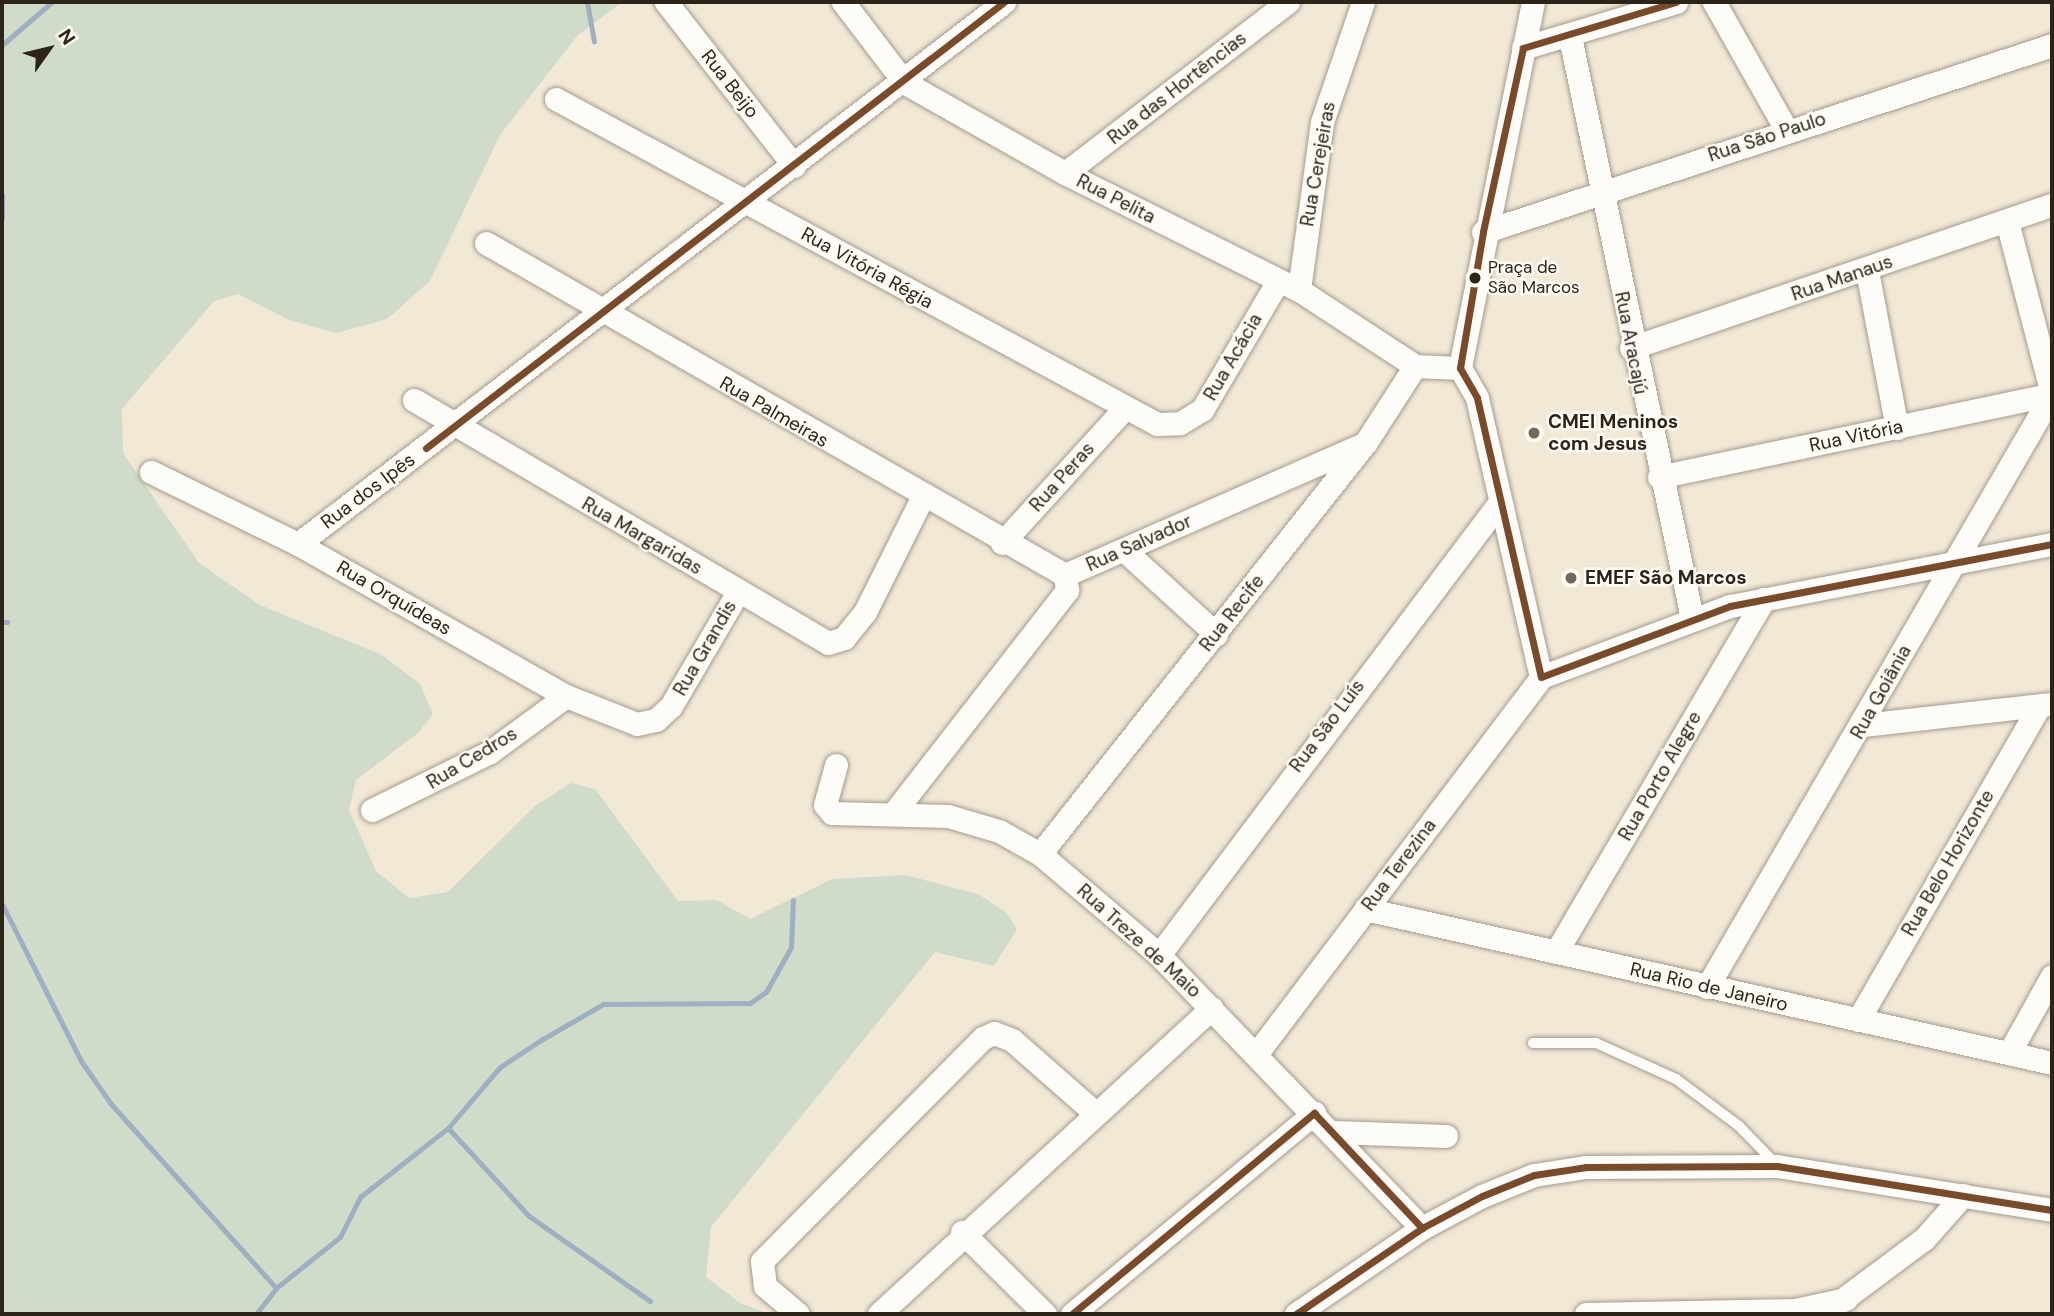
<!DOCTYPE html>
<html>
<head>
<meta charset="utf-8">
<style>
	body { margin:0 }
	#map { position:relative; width:2054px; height:1316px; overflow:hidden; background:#f2e8d6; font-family:"DM Sans",sans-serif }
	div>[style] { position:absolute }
	.green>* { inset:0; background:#d0dbca }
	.stream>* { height:5px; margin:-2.5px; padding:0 2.5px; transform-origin:2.5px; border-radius:2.5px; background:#9eafc1 }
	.roads { filter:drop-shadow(0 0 2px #a39b8d) drop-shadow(0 0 2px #a39b8d) }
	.lane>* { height:10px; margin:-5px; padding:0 5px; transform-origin:5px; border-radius:5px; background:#fdfcf9 }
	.street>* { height:23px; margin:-11.5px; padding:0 11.5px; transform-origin:11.5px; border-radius:11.5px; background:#fdfcf9 }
	.bus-1>* { height:7px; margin:-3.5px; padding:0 3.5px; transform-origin:3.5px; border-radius:3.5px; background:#7a4b2a }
	.dots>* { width:19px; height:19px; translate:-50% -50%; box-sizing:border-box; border:4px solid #fefaf4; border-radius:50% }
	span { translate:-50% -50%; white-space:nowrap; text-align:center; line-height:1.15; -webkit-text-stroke:5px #fefaf4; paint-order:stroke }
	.bus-label { font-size:17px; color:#2c2418 }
	.left { translate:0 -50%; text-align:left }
	.street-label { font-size:19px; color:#2c2418 }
	.poi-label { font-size:19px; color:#2c2418; font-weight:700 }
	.frame { position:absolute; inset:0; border:4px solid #2c2418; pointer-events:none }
	.north { position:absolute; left:14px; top:14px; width:70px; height:70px; -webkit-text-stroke:5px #fefaf4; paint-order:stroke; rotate:56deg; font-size:19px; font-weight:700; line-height:28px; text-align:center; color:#2c2418 }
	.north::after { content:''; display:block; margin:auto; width:24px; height:32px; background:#2c2418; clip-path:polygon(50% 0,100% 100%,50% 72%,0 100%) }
</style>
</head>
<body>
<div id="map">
	<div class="green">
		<i style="clip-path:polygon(2px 2px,622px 2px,578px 35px,500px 135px,430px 281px,387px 319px,337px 333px,289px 320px,238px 294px,214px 301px,122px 409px,123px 453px,199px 563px,260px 605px,382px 655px,420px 684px,433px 714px,418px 733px,356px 780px,349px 810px,376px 871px,409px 898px,448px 892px,535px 806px,571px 783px,595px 789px,678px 901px,717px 900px,750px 919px,832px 879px,905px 875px,978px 894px,1007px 913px,1017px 929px,994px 966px,935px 952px,711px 1227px,706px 1277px,740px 1303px,769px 1314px,2px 1314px)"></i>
	</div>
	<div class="stream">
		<i style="left:587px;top:2px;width:40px;rotate:80deg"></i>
		<i style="left:2px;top:45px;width:66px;rotate:-40.7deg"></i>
		<i style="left:2px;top:195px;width:23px;rotate:90deg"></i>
		<i style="left:2px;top:622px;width:5px"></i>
		<i style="left:2px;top:904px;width:176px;rotate:63.3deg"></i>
		<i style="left:81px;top:1061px;width:52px;rotate:55.1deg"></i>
		<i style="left:111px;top:1104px;width:247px;rotate:48.1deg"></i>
		<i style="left:448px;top:1128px;width:120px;rotate:47.4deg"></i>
		<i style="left:529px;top:1216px;width:148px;rotate:35.1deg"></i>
		<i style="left:256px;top:1314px;width:33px;rotate:-52deg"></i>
		<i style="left:276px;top:1288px;width:82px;rotate:-38.6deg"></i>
		<i style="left:340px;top:1237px;width:45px;rotate:-63.4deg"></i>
		<i style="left:360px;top:1197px;width:112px;rotate:-38.1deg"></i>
		<i style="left:448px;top:1128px;width:80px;rotate:-49.6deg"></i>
		<i style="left:500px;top:1067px;width:49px;rotate:-33.4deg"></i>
		<i style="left:541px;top:1040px;width:72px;rotate:-30.1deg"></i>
		<i style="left:603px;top:1004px;width:147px;rotate:-0.4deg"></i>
		<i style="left:750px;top:1003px;width:19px;rotate:-35deg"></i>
		<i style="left:766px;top:992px;width:51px;rotate:-60.9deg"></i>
		<i style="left:791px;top:947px;width:47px;rotate:-87.6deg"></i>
	</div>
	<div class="roads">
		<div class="lane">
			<i style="left:1533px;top:1043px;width:63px"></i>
			<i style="left:1596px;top:1043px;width:88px;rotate:24.2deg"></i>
			<i style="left:1676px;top:1079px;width:79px;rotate:36.7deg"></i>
			<i style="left:1739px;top:1126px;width:52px;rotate:45.8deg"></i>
		</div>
		<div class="street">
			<i style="left:666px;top:2px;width:208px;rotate:52deg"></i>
			<i style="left:843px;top:2px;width:102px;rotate:52.6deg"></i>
			<i style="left:905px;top:83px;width:184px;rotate:29.4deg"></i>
			<i style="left:1065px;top:173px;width:262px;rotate:26.6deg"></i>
			<i style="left:1299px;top:290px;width:139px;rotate:33.2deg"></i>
			<i style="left:1533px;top:2px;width:373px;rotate:101.3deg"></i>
			<i style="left:1460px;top:368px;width:34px;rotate:60deg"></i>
			<i style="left:1477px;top:398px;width:286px;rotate:77.1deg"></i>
			<i style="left:1714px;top:2px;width:148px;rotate:60.5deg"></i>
			<i style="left:1570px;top:37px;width:594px;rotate:78.14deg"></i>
			<i style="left:1523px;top:48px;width:160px;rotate:-16.7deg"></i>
			<i style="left:556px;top:99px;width:683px;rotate:28.4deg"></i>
			<i style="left:1157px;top:424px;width:23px;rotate:-2deg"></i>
			<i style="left:1180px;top:423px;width:26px;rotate:-31deg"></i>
			<i style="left:1202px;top:410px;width:150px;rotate:-59.5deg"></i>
			<i style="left:1065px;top:173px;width:281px;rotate:-37.5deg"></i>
			<i style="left:1483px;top:232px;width:599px;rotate:-18.19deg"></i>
			<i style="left:486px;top:243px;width:667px;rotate:29.83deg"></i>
			<i style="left:1867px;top:271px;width:160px;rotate:79.2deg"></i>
			<i style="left:1299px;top:290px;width:170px;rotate:-82.2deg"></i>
			<i style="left:1322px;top:122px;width:127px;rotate:-71.1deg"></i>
			<i style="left:1631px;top:348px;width:445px;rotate:-18.8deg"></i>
			<i style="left:1415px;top:366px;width:45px;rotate:2.5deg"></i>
			<i style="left:414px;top:400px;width:480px;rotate:30.4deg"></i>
			<i style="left:828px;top:643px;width:17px;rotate:-17deg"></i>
			<i style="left:844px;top:638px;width:33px;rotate:-51deg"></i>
			<i style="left:865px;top:612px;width:127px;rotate:-63.4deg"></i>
			<i style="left:151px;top:472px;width:164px;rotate:26.1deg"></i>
			<i style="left:298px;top:544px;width:308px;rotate:29.6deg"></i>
			<i style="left:566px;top:696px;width:76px;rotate:21.5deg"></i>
			<i style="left:637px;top:724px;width:19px;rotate:-12deg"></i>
			<i style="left:656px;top:720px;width:21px;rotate:-43deg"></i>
			<i style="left:671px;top:706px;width:132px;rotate:-59.6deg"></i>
			<i style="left:1659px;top:477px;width:402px;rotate:-11.9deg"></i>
			<i style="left:1002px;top:543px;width:180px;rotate:-47.7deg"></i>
			<i style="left:298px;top:544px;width:890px;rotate:-37.51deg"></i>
			<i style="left:1124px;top:550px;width:125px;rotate:42.4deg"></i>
			<i style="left:1065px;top:575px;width:326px;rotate:-23.7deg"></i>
			<i style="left:1541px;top:677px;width:202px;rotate:-20.6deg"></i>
			<i style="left:1730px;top:606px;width:328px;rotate:-10.9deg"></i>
			<i style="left:1863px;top:725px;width:189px;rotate:-6.4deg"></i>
			<i style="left:836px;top:765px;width:41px;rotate:105.4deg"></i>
			<i style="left:825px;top:805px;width:11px;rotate:49deg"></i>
			<i style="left:832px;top:813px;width:116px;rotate:1.5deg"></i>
			<i style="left:948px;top:816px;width:53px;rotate:16.4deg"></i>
			<i style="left:999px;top:831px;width:47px;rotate:29.3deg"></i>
			<i style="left:1040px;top:854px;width:156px;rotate:40.3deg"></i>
			<i style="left:1159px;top:955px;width:379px;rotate:46.1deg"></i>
			<i style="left:372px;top:810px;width:131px;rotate:-26.2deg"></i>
			<i style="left:490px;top:752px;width:94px;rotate:-36.4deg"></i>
			<i style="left:896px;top:810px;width:279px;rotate:-52.1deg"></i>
			<i style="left:1067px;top:590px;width:15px;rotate:-98deg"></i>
			<i style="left:1040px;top:854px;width:525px;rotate:-51.65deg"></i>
			<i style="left:1366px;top:442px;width:90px;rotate:-57.2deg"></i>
			<i style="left:1365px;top:909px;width:704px;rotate:12.63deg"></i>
			<i style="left:1556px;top:952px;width:410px;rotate:-59.5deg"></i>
			<i style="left:1159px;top:955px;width:567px;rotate:-53.03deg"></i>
			<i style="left:1707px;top:987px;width:686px;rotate:-59.81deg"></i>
			<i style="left:2052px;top:394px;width:179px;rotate:-104.6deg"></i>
			<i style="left:1858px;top:1020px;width:362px;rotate:-60deg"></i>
			<i style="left:1257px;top:1053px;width:471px;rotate:-52.9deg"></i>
			<i style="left:2009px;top:1053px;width:88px;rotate:-60.8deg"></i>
			<i style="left:1334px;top:1132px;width:112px;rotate:2deg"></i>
			<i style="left:962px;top:1232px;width:117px;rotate:44.7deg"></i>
			<i style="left:1834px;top:1306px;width:112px;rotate:-36.7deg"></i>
			<i style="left:1924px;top:1239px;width:59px;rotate:-48.4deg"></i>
			<i style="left:798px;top:1314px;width:43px;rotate:-139.7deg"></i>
			<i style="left:765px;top:1286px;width:25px;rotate:-97deg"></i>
			<i style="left:762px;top:1261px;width:314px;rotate:-45.3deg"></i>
			<i style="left:983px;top:1038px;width:12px;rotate:-24deg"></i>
			<i style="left:994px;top:1033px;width:19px;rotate:21deg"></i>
			<i style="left:1012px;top:1040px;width:111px;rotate:41.3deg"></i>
			<i style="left:879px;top:1314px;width:452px;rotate:-42.6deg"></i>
			<i style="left:1072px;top:1314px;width:315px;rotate:-39.7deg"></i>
			<i style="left:1296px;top:1314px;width:153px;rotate:-34.3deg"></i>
			<i style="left:1422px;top:1228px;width:68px;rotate:-28.1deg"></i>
			<i style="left:1482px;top:1196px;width:56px;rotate:-22deg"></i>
			<i style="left:1534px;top:1175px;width:53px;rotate:-8.7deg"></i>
			<i style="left:1586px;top:1167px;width:191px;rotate:-0.3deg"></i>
			<i style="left:1777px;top:1166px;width:278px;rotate:9.1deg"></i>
			<i style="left:1586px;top:1314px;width:209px;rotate:-1.1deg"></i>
			<i style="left:1795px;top:1310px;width:52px;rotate:-12.2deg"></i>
		</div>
	</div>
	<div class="bus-1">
		<i style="left:1676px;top:2px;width:160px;rotate:163.3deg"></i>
		<i style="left:1523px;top:48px;width:188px;rotate:102.3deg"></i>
		<i style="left:1483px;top:232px;width:138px;rotate:99.6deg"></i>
		<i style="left:1460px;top:368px;width:34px;rotate:60deg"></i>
		<i style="left:1477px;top:398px;width:286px;rotate:77.1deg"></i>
		<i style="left:1541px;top:677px;width:202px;rotate:-20.6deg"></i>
		<i style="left:1730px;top:606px;width:328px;rotate:-10.9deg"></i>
		<i style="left:426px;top:448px;width:730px;rotate:-37.65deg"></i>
		<i style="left:1072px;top:1314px;width:315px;rotate:-39.7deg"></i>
		<i style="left:1314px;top:1113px;width:158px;rotate:46.8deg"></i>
		<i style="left:1296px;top:1314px;width:153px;rotate:-34.3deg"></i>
		<i style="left:1422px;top:1228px;width:68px;rotate:-28.1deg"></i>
		<i style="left:1482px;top:1196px;width:56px;rotate:-22deg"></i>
		<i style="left:1534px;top:1175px;width:53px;rotate:-8.7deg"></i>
		<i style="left:1586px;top:1167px;width:191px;rotate:-0.3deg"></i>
		<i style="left:1777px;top:1166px;width:278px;rotate:9.1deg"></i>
	</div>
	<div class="dots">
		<i style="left:1475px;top:278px;background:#2c2418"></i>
		<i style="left:1534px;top:433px;background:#71695a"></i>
		<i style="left:1571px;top:578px;background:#71695a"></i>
	</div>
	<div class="bus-label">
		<span class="left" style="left:1488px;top:278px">Praça de<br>São Marcos</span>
	</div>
	<div class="street-label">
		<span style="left:730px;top:84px;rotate:52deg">Rua Beijo</span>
		<span style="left:1177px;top:88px;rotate:-38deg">Rua das Hortências</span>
		<span style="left:1767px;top:137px;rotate:-18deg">Rua São Paulo</span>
		<span style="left:1318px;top:164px;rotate:-80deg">Rua Cerejeiras</span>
		<span style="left:1116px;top:199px;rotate:27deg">Rua Pelita</span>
		<span style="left:867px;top:268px;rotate:29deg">Rua Vitória Régia</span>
		<span style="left:1842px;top:278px;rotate:-19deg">Rua Manaus</span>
		<span style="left:1631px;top:343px;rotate:79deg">Rua Aracajú</span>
		<span style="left:1233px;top:357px;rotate:-60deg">Rua Acácia</span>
		<span style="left:774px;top:412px;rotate:30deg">Rua Palmeiras</span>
		<span style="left:1856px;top:436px;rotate:-12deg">Rua Vitória</span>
		<span style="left:1062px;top:477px;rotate:-48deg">Rua Peras</span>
		<span style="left:368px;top:491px;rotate:-37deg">Rua dos Ipês</span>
		<span style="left:642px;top:536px;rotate:30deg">Rua Margaridas</span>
		<span style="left:1139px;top:543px;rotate:-24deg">Rua Salvador</span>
		<span style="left:394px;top:598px;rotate:30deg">Rua Orquídeas</span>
		<span style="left:1232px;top:613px;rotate:-52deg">Rua Recife</span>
		<span style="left:705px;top:648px;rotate:-60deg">Rua Grandis</span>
		<span style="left:1881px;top:692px;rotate:-61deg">Rua Goiânia</span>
		<span style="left:1327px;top:726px;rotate:-53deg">Rua São Luís</span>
		<span style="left:472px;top:758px;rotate:-31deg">Rua Cedros</span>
		<span style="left:1660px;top:776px;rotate:-60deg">Rua Porto Alegre</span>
		<span style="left:1948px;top:863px;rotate:-60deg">Rua Belo Horizonte</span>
		<span style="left:1399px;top:865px;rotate:-53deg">Rua Terezina</span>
		<span style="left:1139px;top:941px;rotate:42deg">Rua Treze de Maio</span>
		<span style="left:1709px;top:987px;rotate:13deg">Rua Rio de Janeiro</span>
	</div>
	<div class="poi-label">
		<span class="left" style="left:1548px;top:433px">CMEI Meninos<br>com Jesus</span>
		<span class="left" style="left:1585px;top:578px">EMEF São Marcos</span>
	</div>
	<div class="frame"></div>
	<div class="north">N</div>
</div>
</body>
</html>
